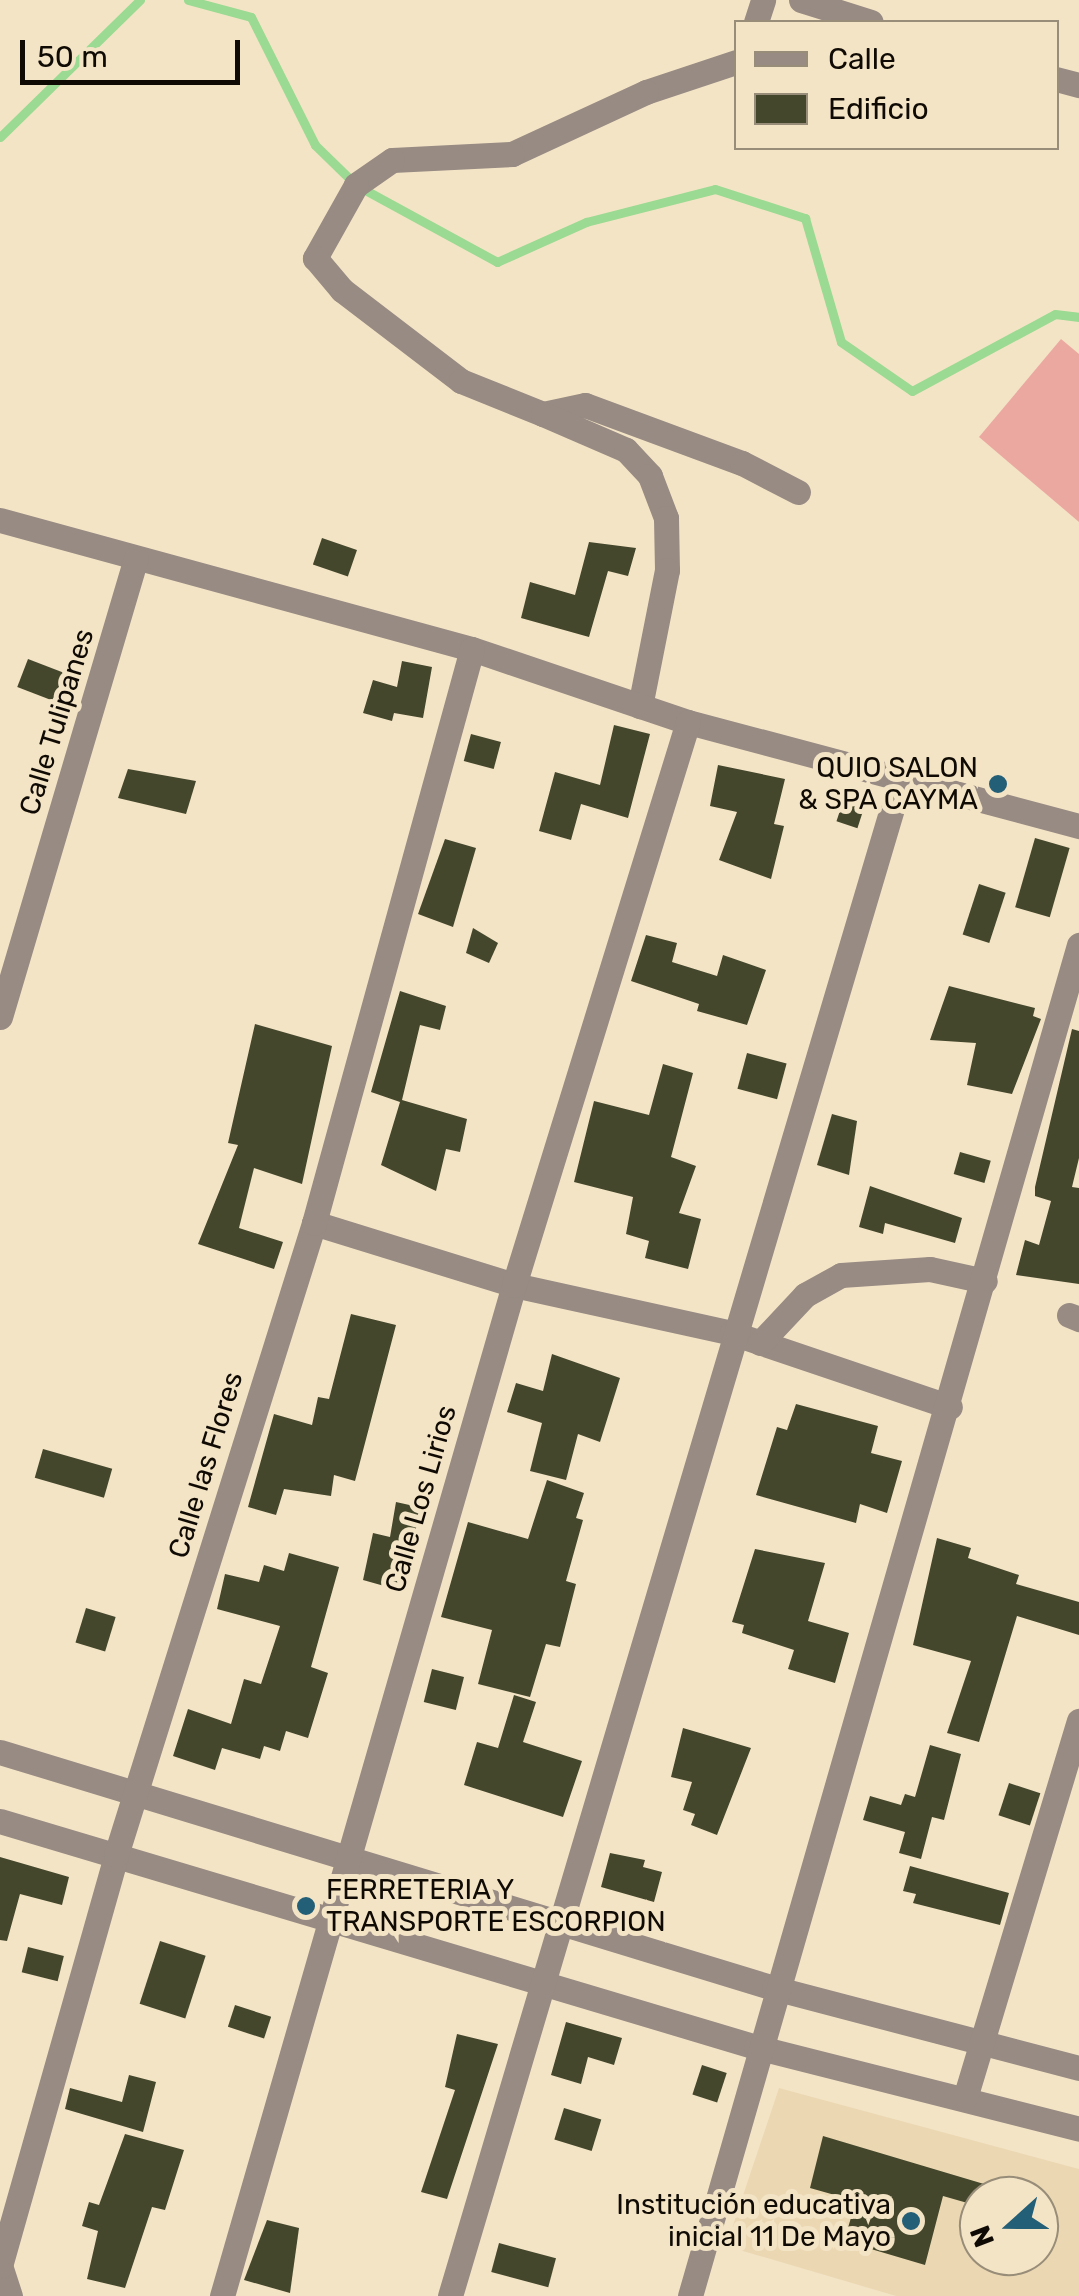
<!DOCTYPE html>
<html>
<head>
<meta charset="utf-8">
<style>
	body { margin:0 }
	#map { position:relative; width:1079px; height:2296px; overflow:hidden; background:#f4e4c6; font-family:Rubik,sans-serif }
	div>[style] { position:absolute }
	.built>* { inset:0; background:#ebd8b3 }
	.green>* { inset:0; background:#eba8a0 }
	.stream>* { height:9px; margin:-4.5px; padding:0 4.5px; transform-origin:4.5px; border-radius:4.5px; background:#9bda92 }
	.building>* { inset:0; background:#44472c; transform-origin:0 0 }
	.minor>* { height:25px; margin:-12.5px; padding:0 12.5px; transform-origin:12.5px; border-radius:12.5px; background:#978b83 }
	.dots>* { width:28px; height:28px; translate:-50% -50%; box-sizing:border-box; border:5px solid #f4e4c6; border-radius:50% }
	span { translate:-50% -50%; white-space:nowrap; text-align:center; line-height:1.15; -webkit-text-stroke:10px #f4e4c6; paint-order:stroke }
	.street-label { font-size:28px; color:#0f0a03 }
	.poi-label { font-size:28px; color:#0f0a03 }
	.right { translate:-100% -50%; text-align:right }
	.left { translate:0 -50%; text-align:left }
	.legend { position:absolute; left:734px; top:20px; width:325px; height:130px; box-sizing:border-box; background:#f4e4c6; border:2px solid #988d78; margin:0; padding:12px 18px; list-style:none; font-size:30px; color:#0f0a03 }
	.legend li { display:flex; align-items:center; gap:20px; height:50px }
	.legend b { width:50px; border:2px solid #988d78 }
	.north { position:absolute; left:959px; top:2176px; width:100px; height:100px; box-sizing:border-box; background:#f4e4c6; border:2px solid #988d78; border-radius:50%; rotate:249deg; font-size:28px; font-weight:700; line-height:40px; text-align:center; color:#0f0a03 }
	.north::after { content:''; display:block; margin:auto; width:35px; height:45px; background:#235f77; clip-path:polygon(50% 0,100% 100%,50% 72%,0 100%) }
	.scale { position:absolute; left:20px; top:40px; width:220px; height:45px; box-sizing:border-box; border:5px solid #0f0a03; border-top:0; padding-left:12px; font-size:30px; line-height:35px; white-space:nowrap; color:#0f0a03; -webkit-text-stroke:8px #f4e4c6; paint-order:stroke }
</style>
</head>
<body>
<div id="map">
	<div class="built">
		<i style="clip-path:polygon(evenodd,779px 2088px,1079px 2169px,1079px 2296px,896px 2296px,726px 2246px,779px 2088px,979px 2196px,1039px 2196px,1039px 2256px,979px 2256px,979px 2196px)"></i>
	</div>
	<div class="green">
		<i style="clip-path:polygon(1061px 339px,1079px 354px,1079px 522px,979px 437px)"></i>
	</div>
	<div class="stream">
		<i style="left:188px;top:0;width:65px;rotate:15.1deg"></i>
		<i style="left:251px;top:17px;width:143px;rotate:63.4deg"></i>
		<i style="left:315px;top:145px;width:57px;rotate:44.3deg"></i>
		<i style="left:356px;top:185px;width:161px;rotate:28.6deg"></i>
		<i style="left:497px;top:262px;width:98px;rotate:-24.2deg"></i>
		<i style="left:586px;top:222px;width:133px;rotate:-14.3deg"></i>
		<i style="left:715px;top:189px;width:95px;rotate:17.9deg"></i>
		<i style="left:805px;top:218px;width:129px;rotate:73.8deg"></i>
		<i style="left:841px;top:342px;width:86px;rotate:34.6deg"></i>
		<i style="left:912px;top:391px;width:162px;rotate:-28.3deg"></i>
		<i style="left:1055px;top:314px;width:24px;rotate:7deg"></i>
		<i style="left:0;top:137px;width:196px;rotate:-44.4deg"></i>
	</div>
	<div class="building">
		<i style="left:322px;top:538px;width:37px;height:28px;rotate:19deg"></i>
		<i style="clip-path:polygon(589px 542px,636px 548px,628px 576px,608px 571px,589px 637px,521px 618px,530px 582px,575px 595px)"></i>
		<i style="left:28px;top:659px;width:39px;height:30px;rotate:21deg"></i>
		<i style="clip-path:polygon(402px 661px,432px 667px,423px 718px,394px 713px,392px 721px,363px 713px,373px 680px,397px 687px)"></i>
		<i style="clip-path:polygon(614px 725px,650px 734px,628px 818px,581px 804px,571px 840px,539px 831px,555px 772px,600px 785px)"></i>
		<i style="left:471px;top:734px;width:31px;height:28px;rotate:15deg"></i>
		<i style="clip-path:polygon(718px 765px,785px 779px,774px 824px,784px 826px,771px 879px,719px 860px,737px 812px,710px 806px)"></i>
		<i style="clip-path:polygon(128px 769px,196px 781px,186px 814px,118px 798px)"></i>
		<i style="left:847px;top:789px;width:22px;height:34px;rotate:18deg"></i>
		<i style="left:1035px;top:838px;width:36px;height:72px;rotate:16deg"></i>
		<i style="clip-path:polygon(445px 839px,476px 848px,453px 927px,418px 914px)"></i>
		<i style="left:979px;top:884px;width:28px;height:53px;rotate:18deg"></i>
		<i style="clip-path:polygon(473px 928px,498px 943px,489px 963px,466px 953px)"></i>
		<i style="clip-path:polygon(646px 935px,677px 943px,672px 962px,717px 976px,723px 955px,766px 970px,747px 1025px,697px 1011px,699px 1004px,631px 981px)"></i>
		<i style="clip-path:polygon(949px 986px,1035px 1008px,1033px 1016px,1041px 1019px,1012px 1094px,967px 1085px,976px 1043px,930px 1040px)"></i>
		<i style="clip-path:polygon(400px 991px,446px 1006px,440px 1030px,420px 1025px,402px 1100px,467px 1119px,460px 1152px,446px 1149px,436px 1191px,381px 1165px,400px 1102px,371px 1092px)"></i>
		<i style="clip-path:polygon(255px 1024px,332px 1046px,302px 1184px,254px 1168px,239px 1228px,283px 1242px,274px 1269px,198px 1244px,238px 1145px,228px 1143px)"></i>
		<i style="clip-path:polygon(1072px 1029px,1079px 1031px,1079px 1158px,1072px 1187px,1079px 1188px,1079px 1284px,1016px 1275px,1025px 1240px,1039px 1245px,1051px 1201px,1035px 1196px,1035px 1187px)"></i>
		<i style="left:747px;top:1053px;width:41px;height:37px;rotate:15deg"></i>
		<i style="clip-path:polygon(663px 1064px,693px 1073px,671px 1157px,696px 1166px,679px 1213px,701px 1219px,688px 1269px,645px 1258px,649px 1241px,626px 1234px,633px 1197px,574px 1182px,594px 1101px,649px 1115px)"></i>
		<i style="clip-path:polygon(832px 1114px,857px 1121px,849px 1175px,817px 1165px)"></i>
		<i style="left:960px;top:1152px;width:32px;height:23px;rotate:16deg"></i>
		<i style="clip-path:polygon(870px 1186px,962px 1218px,955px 1243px,885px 1223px,883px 1234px,859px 1227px)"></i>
		<i style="clip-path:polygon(351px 1314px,396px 1325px,355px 1481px,334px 1475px,331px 1496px,284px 1489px,276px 1515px,248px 1507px,274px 1414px,312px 1425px,318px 1397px,329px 1399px)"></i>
		<i style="clip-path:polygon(552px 1354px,620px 1378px,600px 1442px,578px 1434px,566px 1480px,530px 1471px,542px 1423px,507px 1412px,516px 1383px,543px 1391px)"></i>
		<i style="clip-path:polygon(796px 1404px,878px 1426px,871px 1453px,902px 1461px,887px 1513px,860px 1504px,856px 1523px,756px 1495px,777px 1427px,787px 1430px)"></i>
		<i style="left:43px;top:1449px;width:72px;height:30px;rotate:16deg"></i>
		<i style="clip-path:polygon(547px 1480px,584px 1493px,576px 1518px,583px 1520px,566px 1581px,576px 1584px,560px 1647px,546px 1644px,530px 1697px,478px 1684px,492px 1630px,441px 1617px,468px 1522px,528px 1539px)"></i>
		<i style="clip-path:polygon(396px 1502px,423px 1508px,395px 1589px,363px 1580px,373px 1533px,390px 1537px)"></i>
		<i style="clip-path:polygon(937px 1538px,971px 1548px,968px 1558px,1019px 1575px,1016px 1584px,1079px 1602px,1079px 1635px,1017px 1616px,979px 1742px,947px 1733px,971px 1661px,913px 1645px)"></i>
		<i style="clip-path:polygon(755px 1549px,825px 1563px,808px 1621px,849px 1633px,835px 1683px,788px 1669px,794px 1650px,742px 1633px,744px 1625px,732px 1622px)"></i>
		<i style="clip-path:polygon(289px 1553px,339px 1567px,311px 1667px,328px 1673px,308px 1738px,286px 1731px,280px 1751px,264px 1746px,260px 1759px,222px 1748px,215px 1770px,173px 1756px,188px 1709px,231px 1724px,244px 1679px,261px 1684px,280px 1626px,217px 1609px,225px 1574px,259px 1582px,264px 1565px,284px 1571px)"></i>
		<i style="left:86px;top:1608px;width:31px;height:36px;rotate:17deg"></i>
		<i style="left:432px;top:1669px;width:33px;height:34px;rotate:14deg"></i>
		<i style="clip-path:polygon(514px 1695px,536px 1702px,523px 1742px,582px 1761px,563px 1817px,464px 1785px,477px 1742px,498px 1748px)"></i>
		<i style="clip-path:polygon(683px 1728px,751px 1748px,717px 1835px,691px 1825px,695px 1814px,683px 1810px,692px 1782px,671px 1777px)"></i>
		<i style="clip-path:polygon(930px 1745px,961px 1754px,944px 1820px,932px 1817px,921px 1859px,899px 1853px,905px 1832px,863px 1820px,870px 1796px,901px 1805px,905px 1794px,915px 1797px)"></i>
		<i style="left:1009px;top:1783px;width:33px;height:34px;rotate:18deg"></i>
		<i style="clip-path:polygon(610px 1853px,645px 1860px,643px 1867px,662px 1872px,654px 1902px,601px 1887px)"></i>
		<i style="clip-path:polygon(0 1857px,69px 1877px,62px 1905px,20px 1894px,7px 1941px,0 1940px)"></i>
		<i style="clip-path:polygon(910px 1866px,1009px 1893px,1000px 1925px,913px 1903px,916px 1894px,903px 1891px)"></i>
		<i style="left:160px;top:1941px;width:48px;height:66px;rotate:18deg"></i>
		<i style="left:28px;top:1947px;width:37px;height:26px;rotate:14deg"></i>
		<i style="left:235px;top:2005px;width:38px;height:23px;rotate:18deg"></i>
		<i style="clip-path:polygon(566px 2022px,622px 2038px,614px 2065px,588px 2057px,581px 2084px,551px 2075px)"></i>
		<i style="clip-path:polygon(457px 2034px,498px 2044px,447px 2199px,421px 2192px,455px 2090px,445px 2087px)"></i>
		<i style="left:702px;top:2065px;width:26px;height:31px;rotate:18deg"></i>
		<i style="clip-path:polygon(129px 2075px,156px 2082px,143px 2132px,65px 2109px,70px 2088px,122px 2102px)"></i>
		<i style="left:564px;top:2108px;width:39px;height:33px;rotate:17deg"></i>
		<i style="clip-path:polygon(125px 2134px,184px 2150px,165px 2210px,152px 2207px,125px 2288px,87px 2279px,98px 2231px,82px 2226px,89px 2202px,99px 2205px)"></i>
		<i style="clip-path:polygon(823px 2136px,984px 2184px,978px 2206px,943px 2196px,925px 2265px,844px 2241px,856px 2201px,810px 2188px)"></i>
		<i style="clip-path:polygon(267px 2220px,299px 2228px,290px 2293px,244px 2280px)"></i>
		<i style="left:499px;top:2243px;width:59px;height:30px;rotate:15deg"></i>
	</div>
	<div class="minor">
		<i style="left:801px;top:0;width:73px;rotate:17.4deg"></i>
		<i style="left:756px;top:22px;width:23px;rotate:-72deg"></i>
		<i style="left:736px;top:62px;width:95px;rotate:161.6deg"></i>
		<i style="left:646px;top:92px;width:148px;rotate:155.2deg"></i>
		<i style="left:512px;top:154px;width:120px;rotate:177.1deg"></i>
		<i style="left:392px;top:160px;width:44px;rotate:145.2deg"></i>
		<i style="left:356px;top:185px;width:84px;rotate:119.3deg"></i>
		<i style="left:315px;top:258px;width:42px;rotate:49.8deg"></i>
		<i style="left:342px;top:290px;width:150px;rotate:37.4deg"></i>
		<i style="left:461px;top:381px;width:88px;rotate:21.9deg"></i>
		<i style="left:543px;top:414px;width:43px;rotate:-12.1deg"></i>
		<i style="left:585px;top:405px;width:167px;rotate:20.3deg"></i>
		<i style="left:742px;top:463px;width:63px;rotate:27.4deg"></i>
		<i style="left:1056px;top:79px;width:24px;rotate:15deg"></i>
		<i style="left:543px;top:414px;width:90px;rotate:23.4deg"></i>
		<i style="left:626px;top:450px;width:35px;rotate:47deg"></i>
		<i style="left:650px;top:476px;width:45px;rotate:69.1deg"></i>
		<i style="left:666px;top:518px;width:52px;rotate:88.9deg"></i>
		<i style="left:667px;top:570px;width:139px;rotate:101.2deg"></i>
		<i style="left:0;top:520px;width:489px;rotate:15.3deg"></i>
		<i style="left:472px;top:649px;width:228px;rotate:18.7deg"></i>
		<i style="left:688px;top:722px;width:405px;rotate:14.9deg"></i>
		<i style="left:0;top:1017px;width:478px;rotate:-73.5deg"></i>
		<i style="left:314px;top:1223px;width:209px;rotate:17.2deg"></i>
		<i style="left:514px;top:1285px;width:223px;rotate:12.4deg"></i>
		<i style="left:732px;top:1333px;width:230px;rotate:18.7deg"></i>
		<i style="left:1069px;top:1315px;width:11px;rotate:22deg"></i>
		<i style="left:760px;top:1343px;width:66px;rotate:-46.8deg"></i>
		<i style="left:805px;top:1295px;width:41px;rotate:-29.1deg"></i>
		<i style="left:841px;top:1275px;width:89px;rotate:-3.9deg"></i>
		<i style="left:930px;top:1269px;width:56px;rotate:12.3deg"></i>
		<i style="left:0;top:1752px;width:809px;rotate:16.96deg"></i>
		<i style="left:774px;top:1988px;width:315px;rotate:14.7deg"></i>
		<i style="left:0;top:1821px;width:789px;rotate:16.64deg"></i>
		<i style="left:756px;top:2047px;width:333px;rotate:14.2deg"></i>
		<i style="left:965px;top:2098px;width:394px;rotate:-73.2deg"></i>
		<i style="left:10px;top:2296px;width:32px;rotate:-108deg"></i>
		<i style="left:0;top:2266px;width:427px;rotate:-74.2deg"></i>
		<i style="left:116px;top:1855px;width:662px;rotate:-72.6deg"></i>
		<i style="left:314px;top:1223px;width:595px;rotate:-74.61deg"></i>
		<i style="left:222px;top:2296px;width:1052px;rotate:-73.89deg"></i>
		<i style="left:514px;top:1285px;width:589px;rotate:-72.83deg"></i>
		<i style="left:450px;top:2296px;width:1587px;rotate:-73.45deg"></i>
		<i style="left:690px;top:2296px;width:1406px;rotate:-73.94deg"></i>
	</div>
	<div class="dots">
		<i style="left:998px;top:784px;background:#235f77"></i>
		<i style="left:306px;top:1906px;background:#235f77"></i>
		<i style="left:911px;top:2221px;background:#235f77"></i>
	</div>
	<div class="street-label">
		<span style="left:57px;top:722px;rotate:-73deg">Calle Tulipanes</span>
		<span style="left:206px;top:1465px;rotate:-73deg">Calle las Flores</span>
		<span style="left:421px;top:1499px;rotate:-74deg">Calle Los Lirios</span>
	</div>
	<div class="poi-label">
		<span class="right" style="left:978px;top:784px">QUIO SALON<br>&amp; SPA CAYMA</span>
		<span class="left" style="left:326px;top:1906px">FERRETERIA Y<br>TRANSPORTE ESCORPION</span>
		<span class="right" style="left:891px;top:2221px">Institución educativa<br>inicial 11 De Mayo</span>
	</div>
	<ul class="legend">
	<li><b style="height:12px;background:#978b83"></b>Calle</li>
	<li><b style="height:28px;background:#44472c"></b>Edificio</li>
	</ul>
	<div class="north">N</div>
	<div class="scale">50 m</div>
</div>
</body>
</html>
